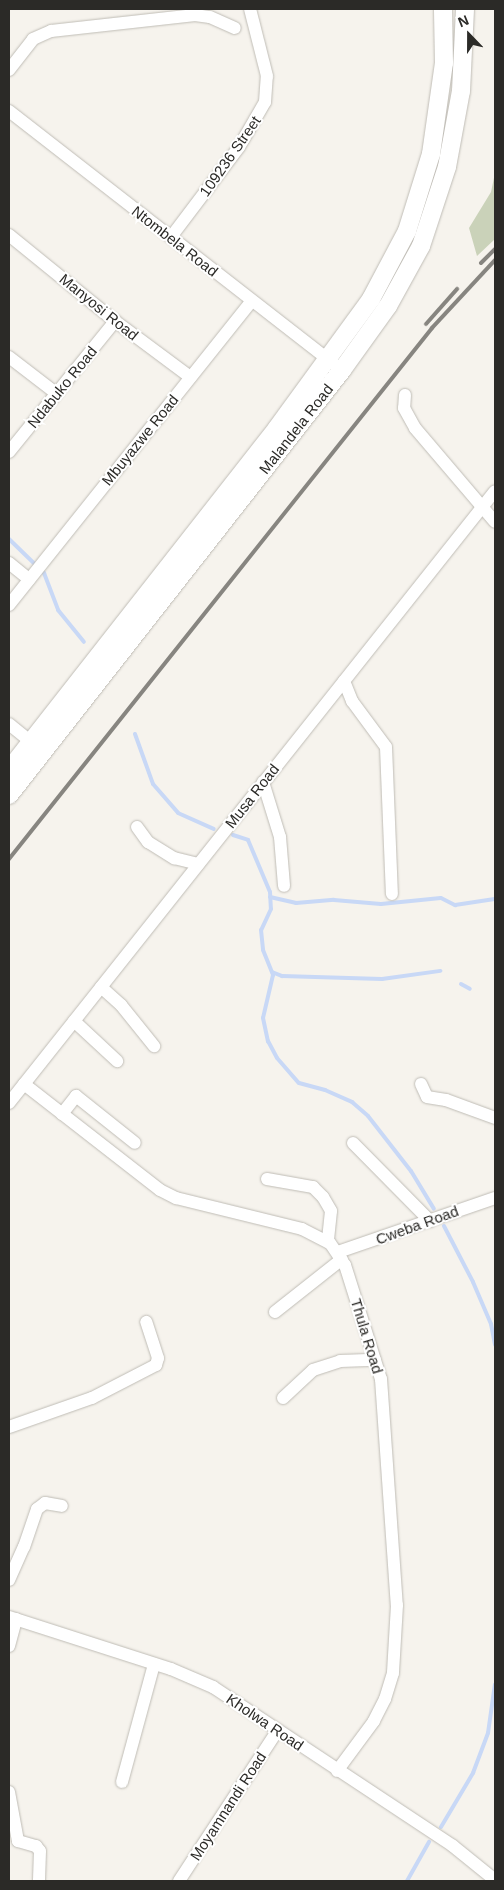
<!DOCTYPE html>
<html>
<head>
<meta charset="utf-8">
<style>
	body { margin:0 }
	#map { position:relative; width:504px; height:1890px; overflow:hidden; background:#f6f3ed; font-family:Helvetica,sans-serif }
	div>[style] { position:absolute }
	.green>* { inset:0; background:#cad2b9 }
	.stream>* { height:4px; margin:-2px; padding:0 2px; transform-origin:2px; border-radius:2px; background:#c8d8f6 }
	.roads { filter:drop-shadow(0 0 1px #bfbcb5) drop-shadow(0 0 1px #bfbcb5) }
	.street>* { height:12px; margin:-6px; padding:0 6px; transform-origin:6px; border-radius:6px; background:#fff }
	.secondary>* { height:18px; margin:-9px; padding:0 9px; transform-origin:9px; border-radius:9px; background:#fff }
	.rail>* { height:4px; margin:-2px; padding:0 2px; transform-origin:2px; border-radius:2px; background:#878580 }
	span { translate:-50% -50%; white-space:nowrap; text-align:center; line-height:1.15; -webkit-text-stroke:4px #fff; paint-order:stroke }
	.street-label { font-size:15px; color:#2b2a27 }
	.frame { position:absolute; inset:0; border:10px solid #2b2a27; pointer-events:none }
	.north { position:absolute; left:444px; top:10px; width:50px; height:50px; -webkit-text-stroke:4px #fff; paint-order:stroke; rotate:338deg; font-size:14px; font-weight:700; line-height:20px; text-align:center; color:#2b2a27 }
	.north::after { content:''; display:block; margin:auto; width:18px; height:22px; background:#2b2a27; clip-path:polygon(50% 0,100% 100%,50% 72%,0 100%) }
</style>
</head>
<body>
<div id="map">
	<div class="green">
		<i style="clip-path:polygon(495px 173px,495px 239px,477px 256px,469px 228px,491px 192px)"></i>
	</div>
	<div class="stream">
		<i style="left:9px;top:539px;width:49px;rotate:44.2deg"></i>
		<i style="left:44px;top:573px;width:40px;rotate:69deg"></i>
		<i style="left:58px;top:610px;width:41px;rotate:50.9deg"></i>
		<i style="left:135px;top:734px;width:53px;rotate:70.2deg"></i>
		<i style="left:153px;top:784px;width:38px;rotate:49deg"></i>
		<i style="left:178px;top:813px;width:39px;rotate:24deg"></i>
		<i style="left:233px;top:835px;width:16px;rotate:18deg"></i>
		<i style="left:248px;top:840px;width:56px;rotate:67.1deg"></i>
		<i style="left:270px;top:892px;width:17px;rotate:87deg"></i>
		<i style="left:271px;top:909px;width:23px;rotate:115deg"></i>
		<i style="left:261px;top:930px;width:20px;rotate:84deg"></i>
		<i style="left:263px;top:950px;width:27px;rotate:68deg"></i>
		<i style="left:273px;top:975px;width:44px;rotate:103.1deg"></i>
		<i style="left:263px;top:1018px;width:24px;rotate:78deg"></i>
		<i style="left:268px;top:1041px;width:19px;rotate:62deg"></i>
		<i style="left:277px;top:1058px;width:33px;rotate:49deg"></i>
		<i style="left:299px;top:1083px;width:27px;rotate:15deg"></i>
		<i style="left:325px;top:1090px;width:30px;rotate:24deg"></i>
		<i style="left:352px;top:1102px;width:21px;rotate:41deg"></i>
		<i style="left:368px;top:1116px;width:70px;rotate:52deg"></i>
		<i style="left:411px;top:1171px;width:44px;rotate:58.8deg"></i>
		<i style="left:270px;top:897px;width:27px;rotate:13deg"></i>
		<i style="left:296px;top:903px;width:38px;rotate:-5deg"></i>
		<i style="left:334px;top:900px;width:47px;rotate:4.9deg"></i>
		<i style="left:381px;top:904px;width:60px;rotate:-5.7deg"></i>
		<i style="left:441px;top:898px;width:16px;rotate:27deg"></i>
		<i style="left:455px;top:905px;width:40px;rotate:-8.5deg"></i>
		<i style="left:272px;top:972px;width:11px;rotate:22deg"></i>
		<i style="left:282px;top:976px;width:100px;rotate:1.7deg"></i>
		<i style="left:382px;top:979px;width:59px;rotate:-7.9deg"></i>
		<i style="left:461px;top:984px;width:10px;rotate:29deg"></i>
		<i style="left:444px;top:1226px;width:63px;rotate:62.6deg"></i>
		<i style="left:473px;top:1282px;width:46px;rotate:66.8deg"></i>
		<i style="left:491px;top:1324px;width:21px;rotate:79deg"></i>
		<i style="left:441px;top:1827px;width:63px;rotate:-59.3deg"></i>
		<i style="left:473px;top:1773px;width:43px;rotate:-69.4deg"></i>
		<i style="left:488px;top:1733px;width:49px;rotate:-81.9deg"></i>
		<i style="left:407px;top:1881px;width:45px;rotate:-60.6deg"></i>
	</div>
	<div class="roads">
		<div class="street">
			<i style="left:9px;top:70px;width:39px;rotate:-52deg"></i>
			<i style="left:33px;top:39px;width:20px;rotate:-24deg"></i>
			<i style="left:51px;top:31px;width:145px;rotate:-6.3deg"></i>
			<i style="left:195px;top:15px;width:15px;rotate:8deg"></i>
			<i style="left:210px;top:17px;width:27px;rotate:24deg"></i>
			<i style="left:9px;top:111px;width:422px;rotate:37.9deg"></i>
			<i style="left:9px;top:235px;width:136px;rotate:39.1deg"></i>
			<i style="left:115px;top:321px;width:94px;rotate:36.7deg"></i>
			<i style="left:171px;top:237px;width:113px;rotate:-52.9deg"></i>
			<i style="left:239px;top:147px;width:52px;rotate:-60deg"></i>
			<i style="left:265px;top:102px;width:26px;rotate:-86deg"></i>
			<i style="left:267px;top:76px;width:69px;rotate:-104.2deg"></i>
			<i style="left:9px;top:357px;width:59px;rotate:37.5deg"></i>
			<i style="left:405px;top:395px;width:13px;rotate:94deg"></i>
			<i style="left:404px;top:408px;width:23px;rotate:61deg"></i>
			<i style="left:415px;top:428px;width:123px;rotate:49.6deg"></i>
			<i style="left:9px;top:452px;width:169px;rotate:-51deg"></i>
			<i style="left:9px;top:563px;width:26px;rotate:39deg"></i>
			<i style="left:9px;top:605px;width:388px;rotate:-51.4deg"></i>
			<i style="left:344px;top:681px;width:22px;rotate:68deg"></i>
			<i style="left:352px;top:701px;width:57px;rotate:53.5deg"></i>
			<i style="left:386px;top:747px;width:147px;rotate:87.7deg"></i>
			<i style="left:9px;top:724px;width:35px;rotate:39deg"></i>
			<i style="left:263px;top:782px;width:58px;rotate:72.8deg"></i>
			<i style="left:280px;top:837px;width:49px;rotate:85.3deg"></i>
			<i style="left:137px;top:827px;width:19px;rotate:54deg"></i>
			<i style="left:148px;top:842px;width:31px;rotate:32deg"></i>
			<i style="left:174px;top:858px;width:25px;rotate:14deg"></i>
			<i style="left:101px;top:987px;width:27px;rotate:42deg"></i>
			<i style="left:121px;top:1005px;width:53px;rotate:51.2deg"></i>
			<i style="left:74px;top:1021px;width:59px;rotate:42.9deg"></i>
			<i style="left:24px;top:1084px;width:172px;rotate:37.9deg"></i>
			<i style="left:160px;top:1190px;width:18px;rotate:27deg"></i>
			<i style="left:176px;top:1198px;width:130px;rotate:13.8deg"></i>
			<i style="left:302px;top:1229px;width:31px;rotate:27deg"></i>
			<i style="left:330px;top:1243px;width:27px;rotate:56deg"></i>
			<i style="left:345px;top:1265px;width:120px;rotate:72.5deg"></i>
			<i style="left:381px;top:1379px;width:227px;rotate:86deg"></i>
			<i style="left:397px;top:1605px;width:68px;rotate:93.4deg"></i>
			<i style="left:393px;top:1673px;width:27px;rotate:107deg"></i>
			<i style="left:385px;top:1699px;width:25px;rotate:117deg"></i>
			<i style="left:374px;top:1721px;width:62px;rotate:126.5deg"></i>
			<i style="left:421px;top:1084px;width:14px;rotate:65deg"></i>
			<i style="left:427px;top:1097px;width:19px;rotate:9deg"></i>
			<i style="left:446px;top:1100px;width:52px;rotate:20.2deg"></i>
			<i style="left:9px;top:1103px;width:781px;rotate:-51.55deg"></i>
			<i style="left:62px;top:1114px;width:23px;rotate:-52deg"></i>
			<i style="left:76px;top:1096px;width:75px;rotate:38.5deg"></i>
			<i style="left:353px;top:1143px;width:110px;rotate:45.4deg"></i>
			<i style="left:267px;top:1179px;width:47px;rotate:9.9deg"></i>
			<i style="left:313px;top:1187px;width:14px;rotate:45deg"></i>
			<i style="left:323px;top:1197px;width:16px;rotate:60deg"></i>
			<i style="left:331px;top:1211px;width:31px;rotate:96deg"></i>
			<i style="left:338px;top:1252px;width:166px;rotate:-19deg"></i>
			<i style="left:275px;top:1312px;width:85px;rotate:-38.3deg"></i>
			<i style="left:283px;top:1398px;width:41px;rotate:-43deg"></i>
			<i style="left:313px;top:1370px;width:28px;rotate:-18deg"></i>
			<i style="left:340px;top:1361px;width:35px;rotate:-2deg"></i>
			<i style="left:9px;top:1427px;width:88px;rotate:-19.3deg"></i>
			<i style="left:92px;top:1398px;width:72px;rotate:-27.3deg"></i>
			<i style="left:156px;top:1365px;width:7px;rotate:-74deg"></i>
			<i style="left:158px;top:1358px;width:38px;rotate:-108deg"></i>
			<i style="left:9px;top:1580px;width:36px;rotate:-66deg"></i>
			<i style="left:24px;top:1547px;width:40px;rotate:-71.1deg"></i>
			<i style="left:37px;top:1509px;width:10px;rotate:-37deg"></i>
			<i style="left:45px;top:1503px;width:17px;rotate:10deg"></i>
			<i style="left:9px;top:1617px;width:170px;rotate:17.8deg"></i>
			<i style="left:171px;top:1669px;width:46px;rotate:23.2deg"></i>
			<i style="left:213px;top:1687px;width:288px;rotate:33.5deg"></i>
			<i style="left:453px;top:1846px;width:54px;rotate:39deg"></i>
			<i style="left:9px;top:1646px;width:28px;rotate:-75deg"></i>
			<i style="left:122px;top:1782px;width:122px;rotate:-74.8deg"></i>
			<i style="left:9px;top:1792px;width:50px;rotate:79.6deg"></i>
			<i style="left:18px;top:1841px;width:19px;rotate:16deg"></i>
			<i style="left:36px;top:1846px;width:6px;rotate:51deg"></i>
			<i style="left:40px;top:1851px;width:30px;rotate:92deg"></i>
			<i style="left:179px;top:1881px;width:179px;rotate:-56.8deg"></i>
		</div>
		<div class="secondary">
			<i style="left:9px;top:770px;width:434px;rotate:-51.9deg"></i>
			<i style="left:277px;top:428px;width:160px;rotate:-53.9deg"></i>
			<i style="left:371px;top:299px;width:77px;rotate:-62.1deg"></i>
			<i style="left:407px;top:231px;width:81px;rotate:-72.7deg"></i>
			<i style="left:431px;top:154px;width:92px;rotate:-81.9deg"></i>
			<i style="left:444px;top:63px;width:54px;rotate:-91.1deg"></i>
			<i style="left:9px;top:795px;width:540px;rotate:-51.92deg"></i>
			<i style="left:342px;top:370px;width:79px;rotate:-54.3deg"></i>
			<i style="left:388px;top:306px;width:68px;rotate:-61.2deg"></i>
			<i style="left:421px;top:246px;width:83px;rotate:-71.8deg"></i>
			<i style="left:447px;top:167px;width:77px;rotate:-79.6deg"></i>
			<i style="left:461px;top:91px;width:82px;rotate:-87.2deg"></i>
		</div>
	</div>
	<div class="rail">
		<i style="left:481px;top:263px;width:20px;rotate:-45deg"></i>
		<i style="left:426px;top:324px;width:47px;rotate:-48.5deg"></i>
		<i style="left:9px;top:859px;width:679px;rotate:-51.46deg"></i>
		<i style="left:432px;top:328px;width:93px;rotate:-47.2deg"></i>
	</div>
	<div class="street-label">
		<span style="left:230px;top:156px;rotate:-55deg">109236 Street</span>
		<span style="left:175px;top:241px;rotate:38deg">Ntombela Road</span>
		<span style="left:99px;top:307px;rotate:39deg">Manyosi Road</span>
		<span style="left:62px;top:387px;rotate:-51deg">Ndabuko Road</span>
		<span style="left:296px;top:429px;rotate:-52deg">Malandela Road</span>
		<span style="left:140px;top:440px;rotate:-51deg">Mbuyazwe Road</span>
		<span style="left:252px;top:796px;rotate:-52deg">Musa Road</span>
		<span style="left:417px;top:1225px;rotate:-20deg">Cweba Road</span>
		<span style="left:367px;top:1336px;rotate:73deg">Thula Road</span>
		<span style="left:265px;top:1722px;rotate:34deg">Kholwa Road</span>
		<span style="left:228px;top:1806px;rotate:-57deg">Moyamnandi Road</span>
	</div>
	<div class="frame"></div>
	<div class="north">N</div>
</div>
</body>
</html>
